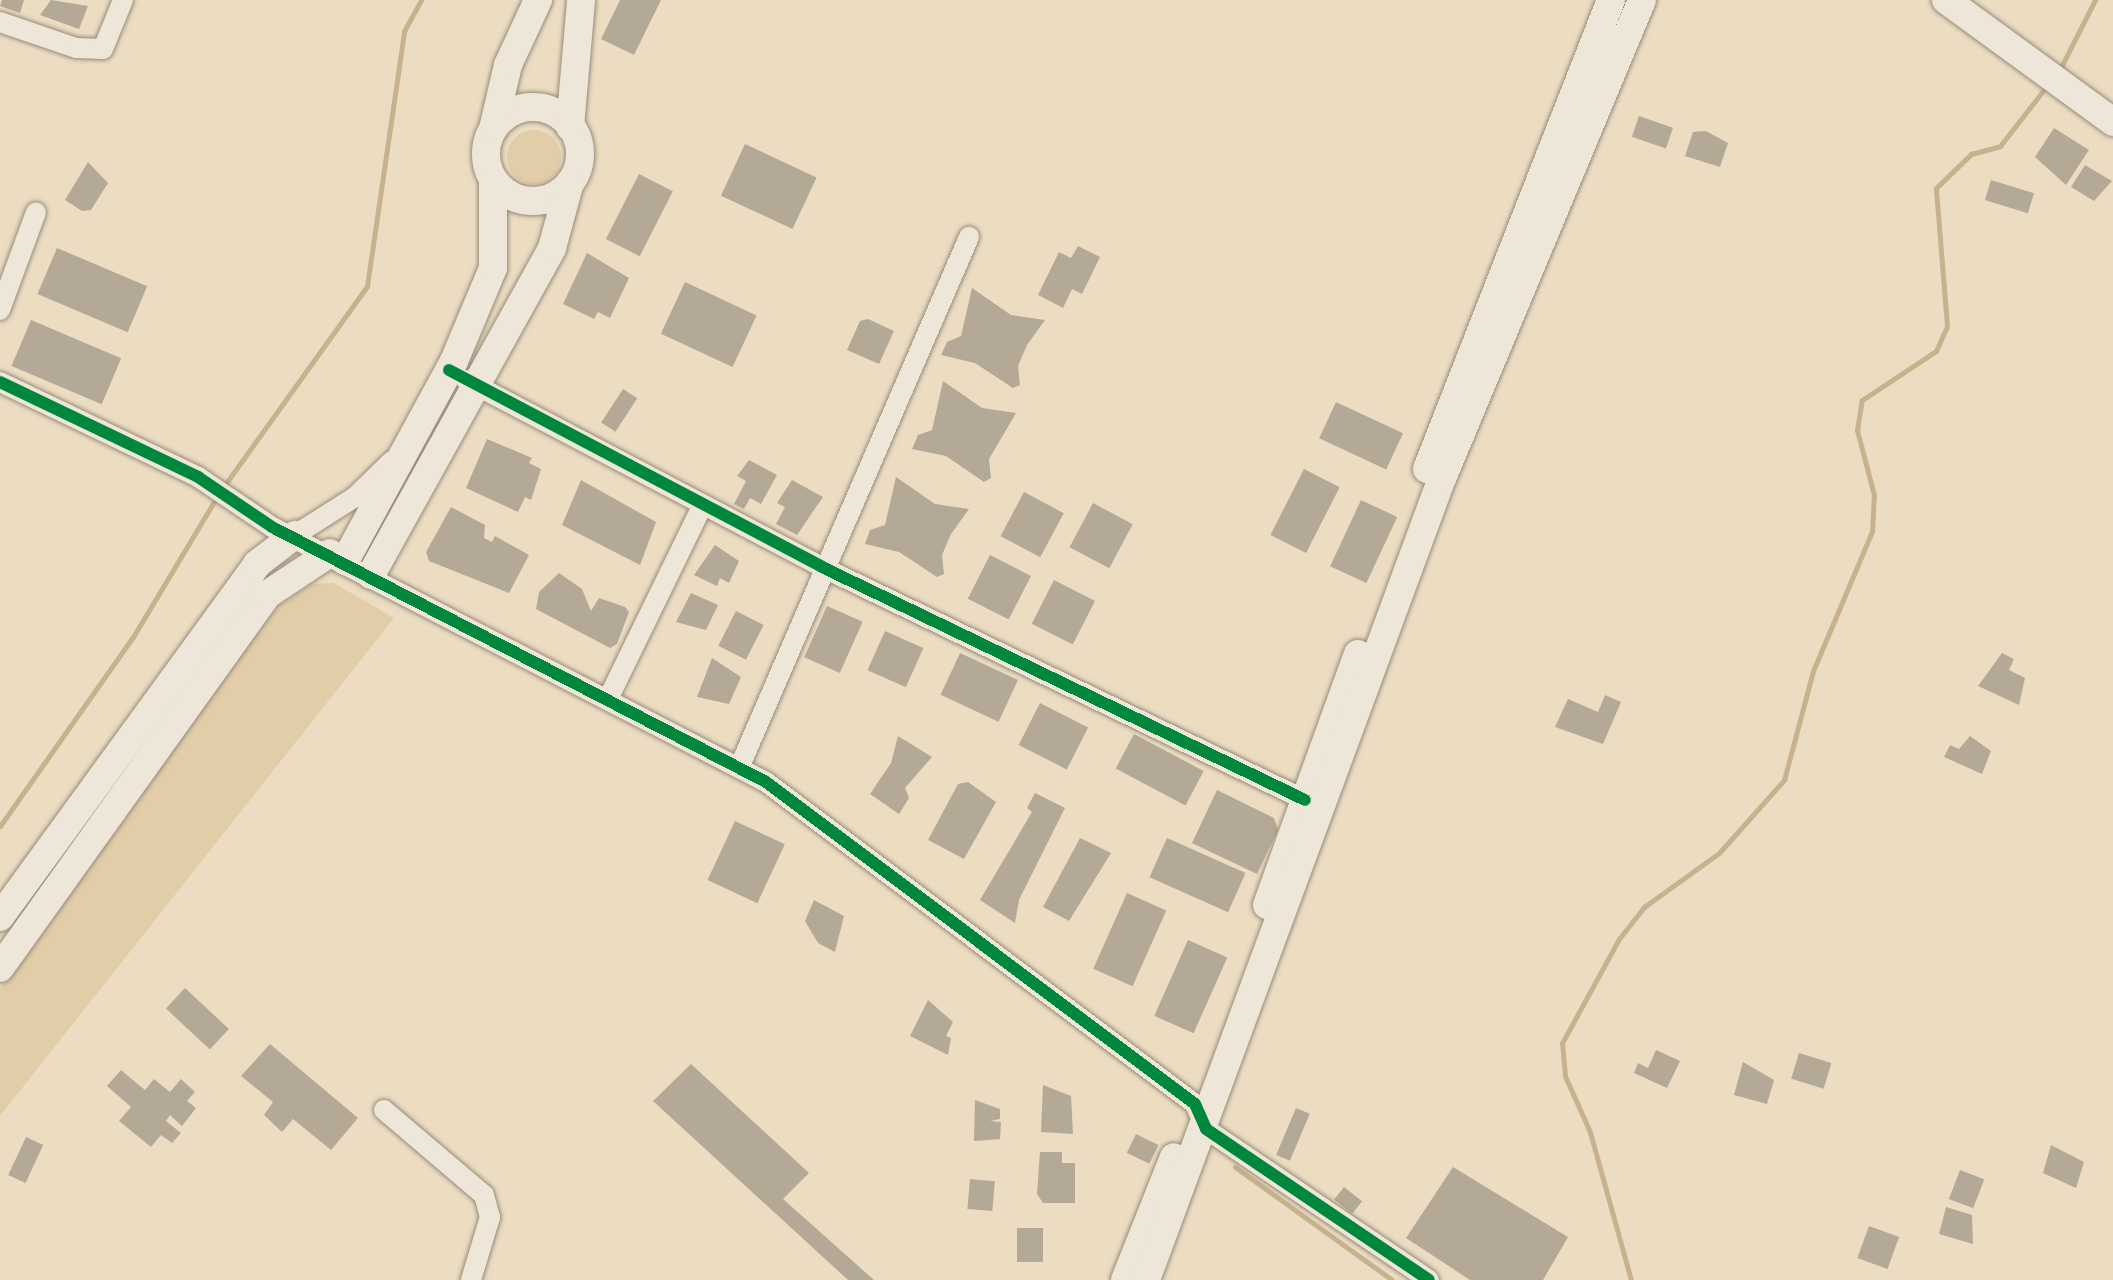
<!DOCTYPE html>
<html>
<head>
<meta charset="utf-8">
<style>
	body { margin:0 }
	#map { position:relative; width:2113px; height:1280px; overflow:hidden; background:#ecddc2; font-family:"EB Garamond",serif }
	div>[style] { position:absolute }
	.green>* { inset:0; background:#e2cda9 }
	.round { border-radius:50% }
	.stream>* { height:5px; margin:-2.5px; padding:0 2.5px; transform-origin:2.5px; border-radius:2.5px; background:#c7b28d }
	.building>* { inset:0; background:#b4a996; transform-origin:0 0 }
	.roads { filter:drop-shadow(0 0 2px #978c7a) drop-shadow(0 0 2px #978c7a) }
	.street>* { height:20px; margin:-10px; padding:0 10px; transform-origin:10px; border-radius:10px; background:#eee6d8 }
	.secondary>* { height:28px; margin:-14px; padding:0 14px; transform-origin:14px; border-radius:14px; background:#eee6d8 }
	.secondary>.ring { margin:-14px; padding:0; box-sizing:content-box; background:none; border:28px solid #eee6d8; border-radius:50% }
	.cycleway>* { height:12px; margin:-6px; padding:0 6px; transform-origin:6px; border-radius:6px; background:#00873e }
	span { translate:-50% -50%; white-space:nowrap; text-align:center; line-height:1.15; -webkit-text-stroke:8px #feeccc; paint-order:stroke }
</style>
</head>
<body>
<div id="map">
	<div class="green">
		<i class="round" style="left:507px;top:130px;width:54px;height:54px"></i>
		<i style="clip-path:polygon(334px 583px,394px 618px,0 1116px,0 989px,139px 783px,279px 606px,312px 584px)"></i>
	</div>
	<div class="stream">
		<i style="left:2059px;top:71px;width:80px;rotate:-63.1deg"></i>
		<i style="left:224px;top:486px;width:246px;rotate:-54.4deg"></i>
		<i style="left:367px;top:286px;width:258px;rotate:-81.7deg"></i>
		<i style="left:404px;top:31px;width:35px;rotate:-61deg"></i>
		<i style="left:0;top:826px;width:231px;rotate:-54.9deg"></i>
		<i style="left:133px;top:637px;width:165px;rotate:-59.1deg"></i>
		<i style="left:1235px;top:1167px;width:193px;rotate:35.7deg"></i>
		<i style="left:1631px;top:1280px;width:154px;rotate:-105.5deg"></i>
		<i style="left:1590px;top:1132px;width:61px;rotate:-114.1deg"></i>
		<i style="left:1565px;top:1076px;width:33px;rotate:-95deg"></i>
		<i style="left:1562px;top:1043px;width:119px;rotate:-61.3deg"></i>
		<i style="left:1619px;top:939px;width:41px;rotate:-52deg"></i>
		<i style="left:1644px;top:907px;width:92px;rotate:-35.8deg"></i>
		<i style="left:1719px;top:853px;width:98px;rotate:-48.3deg"></i>
		<i style="left:1784px;top:780px;width:113px;rotate:-75.1deg"></i>
		<i style="left:1813px;top:671px;width:152px;rotate:-67.1deg"></i>
		<i style="left:1872px;top:531px;width:36px;rotate:-87deg"></i>
		<i style="left:1874px;top:495px;width:67px;rotate:-104.7deg"></i>
		<i style="left:1857px;top:430px;width:30px;rotate:-81deg"></i>
		<i style="left:1862px;top:400px;width:89px;rotate:-33.5deg"></i>
		<i style="left:1936px;top:351px;width:27px;rotate:-66deg"></i>
		<i style="left:1947px;top:326px;width:138px;rotate:-94.6deg"></i>
		<i style="left:1936px;top:188px;width:49px;rotate:-44.2deg"></i>
		<i style="left:1971px;top:154px;width:30px;rotate:-15deg"></i>
		<i style="left:2000px;top:146px;width:75px;rotate:-52.1deg"></i>
	</div>
	<div class="building">
		<i style="clip-path:polygon(2px 0,24px 0,20px 13px,0 6px)"></i>
		<i style="clip-path:polygon(51px 0,88px 6px,79px 29px,40px 15px)"></i>
		<i style="clip-path:polygon(620px 0,661px 0,634px 55px,601px 39px)"></i>
		<i style="left:1639px;top:116px;width:36px;height:22px;rotate:19deg"></i>
		<i style="clip-path:polygon(2054px 128px,2089px 150px,2066px 185px,2035px 157px)"></i>
		<i style="clip-path:polygon(1706px 131px,1728px 143px,1720px 167px,1685px 156px,1693px 132px)"></i>
		<i style="left:745px;top:144px;width:79px;height:57px;rotate:25deg"></i>
		<i style="clip-path:polygon(88px 162px,108px 183px,91px 210px,82px 211px,65px 200px)"></i>
		<i style="clip-path:polygon(2085px 165px,2112px 181px,2094px 201px,2071px 187px)"></i>
		<i style="left:639px;top:174px;width:38px;height:73px;rotate:27deg"></i>
		<i style="left:1991px;top:180px;width:45px;height:21px;rotate:17deg"></i>
		<i style="clip-path:polygon(1078px 246px,1100px 257px,1082px 294px,1072px 289px,1063px 308px,1038px 295px,1059px 252px,1071px 258px)"></i>
		<i style="left:57px;top:248px;width:98px;height:50px;rotate:23deg"></i>
		<i style="clip-path:polygon(587px 253px,629px 278px,610px 318px,598px 312px,594px 319px,563px 304px)"></i>
		<i style="left:685px;top:282px;width:79px;height:57px;rotate:25deg"></i>
		<i style="clip-path:polygon(972px 288px,1011px 315px,1045px 320px,1027px 345px,1018px 366px,1020px 385px,1013px 388px,975px 363px,941px 355px,947px 342px,961px 336px)"></i>
		<i style="clip-path:polygon(868px 319px,894px 331px,879px 364px,847px 350px,860px 321px)"></i>
		<i style="left:31px;top:320px;width:98px;height:50px;rotate:23deg"></i>
		<i style="clip-path:polygon(943px 381px,982px 408px,1016px 413px,989px 459px,991px 478px,984px 482px,946px 456px,912px 449px,918px 435px,932px 430px)"></i>
		<i style="left:623px;top:389px;width:17px;height:40px;rotate:33deg"></i>
		<i style="left:1336px;top:402px;width:74px;height:40px;rotate:25deg"></i>
		<i style="clip-path:polygon(487px 439px,532px 458px,529px 463px,541px 469px,531px 500px,525px 497px,518px 512px,466px 488px)"></i>
		<i style="clip-path:polygon(749px 460px,777px 475px,761px 504px,750px 498px,744px 509px,734px 504px,746px 481px,737px 476px)"></i>
		<i style="left:1304px;top:469px;width:40px;height:74px;rotate:27deg"></i>
		<i style="clip-path:polygon(896px 477px,935px 504px,969px 509px,951px 534px,942px 555px,944px 574px,937px 577px,899px 552px,865px 544px,870px 530px,885px 525px)"></i>
		<i style="clip-path:polygon(581px 480px,656px 522px,640px 565px,562px 525px)"></i>
		<i style="clip-path:polygon(792px 480px,823px 497px,797px 535px,776px 524px,785px 507px,777px 503px)"></i>
		<i style="left:1024px;top:492px;width:45px;height:50px;rotate:28deg"></i>
		<i style="left:1361px;top:500px;width:40px;height:73px;rotate:25deg"></i>
		<i style="left:1093px;top:503px;width:45px;height:50px;rotate:28deg"></i>
		<i style="clip-path:polygon(451px 507px,485px 525px,484px 538px,492px 542px,495px 536px,529px 555px,509px 593px,429px 561px,426px 552px)"></i>
		<i style="clip-path:polygon(715px 545px,739px 561px,729px 583px,720px 578px,717px 586px,694px 575px)"></i>
		<i style="left:990px;top:555px;width:46px;height:49px;rotate:27deg"></i>
		<i style="clip-path:polygon(559px 573px,582px 589px,591px 611px,599px 598px,625px 607px,629px 612px,617px 644px,610px 648px,536px 609px,539px 592px)"></i>
		<i style="left:1054px;top:580px;width:46px;height:49px;rotate:27deg"></i>
		<i style="clip-path:polygon(691px 593px,718px 605px,706px 630px,676px 622px)"></i>
		<i style="left:827px;top:606px;width:39px;height:56px;rotate:24deg"></i>
		<i style="left:736px;top:611px;width:31px;height:39px;rotate:27deg"></i>
		<i style="left:885px;top:631px;width:42px;height:43px;rotate:24deg"></i>
		<i style="left:960px;top:653px;width:64px;height:46px;rotate:25deg"></i>
		<i style="clip-path:polygon(2002px 653px,2014px 659px,2009px 670px,2025px 678px,2019px 705px,1978px 686px)"></i>
		<i style="clip-path:polygon(712px 658px,741px 677px,729px 704px,697px 697px)"></i>
		<i style="clip-path:polygon(1605px 695px,1621px 702px,1603px 744px,1555px 727px,1568px 699px,1598px 712px)"></i>
		<i style="left:1040px;top:703px;width:54px;height:47px;rotate:27deg"></i>
		<i style="left:1134px;top:734px;width:79px;height:39px;rotate:28deg"></i>
		<i style="clip-path:polygon(898px 736px,932px 757px,905px 788px,909px 798px,899px 814px,870px 794px,891px 763px)"></i>
		<i style="clip-path:polygon(1970px 736px,1991px 751px,1982px 774px,1944px 757px,1950px 745px,1959px 749px)"></i>
		<i style="clip-path:polygon(968px 782px,996px 802px,964px 859px,928px 840px,958px 784px)"></i>
		<i style="clip-path:polygon(1217px 790px,1274px 818px,1278px 830px,1257px 874px,1192px 843px)"></i>
		<i style="clip-path:polygon(1035px 793px,1065px 808px,1019px 900px,1015px 923px,980px 900px,1032px 812px,1027px 808px)"></i>
		<i style="left:735px;top:821px;width:55px;height:65px;rotate:25deg"></i>
		<i style="clip-path:polygon(1080px 838px,1111px 853px,1069px 921px,1043px 907px)"></i>
		<i style="left:1167px;top:838px;width:86px;height:43px;rotate:24deg"></i>
		<i style="left:1127px;top:893px;width:43px;height:83px;rotate:24deg"></i>
		<i style="clip-path:polygon(814px 900px,844px 916px,835px 952px,818px 943px,805px 921px)"></i>
		<i style="left:1188px;top:940px;width:43px;height:83px;rotate:24deg"></i>
		<i style="left:185px;top:988px;width:60px;height:28px;rotate:43deg"></i>
		<i style="clip-path:polygon(928px 1000px,953px 1022px,946px 1036px,951px 1038px,948px 1055px,910px 1036px)"></i>
		<i style="clip-path:polygon(270px 1044px,358px 1118px,331px 1150px,293px 1119px,282px 1132px,264px 1115px,273px 1102px,241px 1076px)"></i>
		<i style="clip-path:polygon(1656px 1050px,1680px 1061px,1667px 1088px,1634px 1073px,1638px 1063px,1648px 1068px)"></i>
		<i style="left:1799px;top:1053px;width:34px;height:27px;rotate:17deg"></i>
		<i style="clip-path:polygon(1743px 1062px,1774px 1080px,1767px 1104px,1734px 1095px)"></i>
		<i style="clip-path:polygon(691px 1064px,809px 1173px,783px 1199px,874px 1280px,848px 1280px,653px 1101px)"></i>
		<i style="clip-path:polygon(121px 1070px,145px 1090px,154px 1079px,170px 1092px,181px 1079px,195px 1092px,187px 1101px,196px 1108px,182px 1126px,170px 1115px,166px 1121px,181px 1133px,172px 1143px,161px 1135px,151px 1147px,119px 1121px,131px 1107px,107px 1086px)"></i>
		<i style="clip-path:polygon(1043px 1085px,1071px 1096px,1073px 1134px,1041px 1132px)"></i>
		<i style="clip-path:polygon(975px 1100px,1000px 1109px,1000px 1119px,990px 1121px,1001px 1122px,1000px 1139px,974px 1141px)"></i>
		<i style="left:1296px;top:1108px;width:15px;height:51px;rotate:23deg"></i>
		<i style="left:1136px;top:1134px;width:25px;height:21px;rotate:26deg"></i>
		<i style="left:26px;top:1137px;width:19px;height:42px;rotate:25deg"></i>
		<i style="clip-path:polygon(2051px 1145px,2084px 1162px,2076px 1188px,2043px 1173px)"></i>
		<i style="clip-path:polygon(1040px 1152px,1062px 1152px,1062px 1163px,1075px 1163px,1075px 1203px,1043px 1203px,1037px 1194px)"></i>
		<i style="clip-path:polygon(1453px 1167px,1568px 1237px,1543px 1280px,1470px 1280px,1406px 1238px)"></i>
		<i style="left:1960px;top:1170px;width:26px;height:31px;rotate:21deg"></i>
		<i style="left:970px;top:1179px;width:25px;height:30px;rotate:5deg"></i>
		<i style="left:1344px;top:1187px;width:23px;height:16px;rotate:38deg"></i>
		<i style="clip-path:polygon(1946px 1207px,1972px 1215px,1973px 1244px,1939px 1234px)"></i>
		<i style="left:1869px;top:1226px;width:32px;height:34px;rotate:20deg"></i>
		<i style="left:1017px;top:1228px;width:26px;height:34px"></i>
	</div>
	<div class="roads">
		<div class="street">
			<i style="left:0;top:22px;width:80px;rotate:18.9deg"></i>
			<i style="left:76px;top:48px;width:27px;rotate:2deg"></i>
			<i style="left:103px;top:49px;width:53px;rotate:-67.8deg"></i>
			<i style="left:0;top:310px;width:104px;rotate:-69.8deg"></i>
			<i style="left:466px;top:380px;width:402px;rotate:27.7deg"></i>
			<i style="left:822px;top:567px;width:536px;rotate:25.75deg"></i>
			<i style="left:0;top:382px;width:220px;rotate:25.6deg"></i>
			<i style="left:198px;top:477px;width:89px;rotate:34deg"></i>
			<i style="left:272px;top:527px;width:556px;rotate:27.3deg"></i>
			<i style="left:766px;top:782px;width:536px;rotate:36.89deg"></i>
			<i style="left:1195px;top:1104px;width:27px;rotate:66deg"></i>
			<i style="left:1206px;top:1129px;width:269px;rotate:34.1deg"></i>
			<i style="left:295px;top:535px;width:71px;rotate:-32.3deg"></i>
			<i style="left:355px;top:497px;width:52px;rotate:-44.2deg"></i>
			<i style="left:608px;top:699px;width:215px;rotate:-64deg"></i>
			<i style="left:739px;top:768px;width:579px;rotate:-66.58deg"></i>
			<i style="left:384px;top:1110px;width:131px;rotate:40.4deg"></i>
			<i style="left:484px;top:1195px;width:23px;rotate:75deg"></i>
			<i style="left:490px;top:1217px;width:66px;rotate:106.8deg"></i>
		</div>
		<div class="secondary">
			<i style="left:1946px;top:0;width:207px;rotate:36.1deg"></i>
			<i class="ring" style="left:486px;top:107px;width:66px;height:66px"></i>
			<i style="left:570px;top:127px;width:127px;rotate:-85deg"></i>
			<i style="left:493px;top:129px;width:66px;rotate:-76.8deg"></i>
			<i style="left:508px;top:65px;width:72px;rotate:-65.2deg"></i>
			<i style="left:1427px;top:469px;width:504px;rotate:-68.58deg"></i>
			<i style="left:345px;top:561px;width:228px;rotate:-61.4deg"></i>
			<i style="left:454px;top:361px;width:101px;rotate:-67.2deg"></i>
			<i style="left:493px;top:268px;width:88px;rotate:-90deg"></i>
			<i style="left:371px;top:575px;width:374px;rotate:-61deg"></i>
			<i style="left:552px;top:248px;width:68px;rotate:-74.7deg"></i>
			<i style="left:1267px;top:905px;width:267px;rotate:-70.1deg"></i>
			<i style="left:0;top:917px;width:437px;rotate:-53.9deg"></i>
			<i style="left:257px;top:564px;width:48px;rotate:-37.3deg"></i>
			<i style="left:0;top:968px;width:460px;rotate:-54.4deg"></i>
			<i style="left:268px;top:594px;width:74px;rotate:-33.5deg"></i>
			<i style="left:1125px;top:1280px;width:132px;rotate:-68.3deg"></i>
			<i style="left:1146px;top:1280px;width:852px;rotate:-69.74deg"></i>
			<i style="left:1441px;top:481px;width:521px;rotate:-67.32deg"></i>
		</div>
	</div>
	<div class="cycleway">
		<i style="left:449px;top:370px;width:422px;rotate:27.8deg"></i>
		<i style="left:822px;top:567px;width:536px;rotate:25.75deg"></i>
		<i style="left:0;top:382px;width:220px;rotate:25.6deg"></i>
		<i style="left:198px;top:477px;width:89px;rotate:34deg"></i>
		<i style="left:272px;top:527px;width:556px;rotate:27.3deg"></i>
		<i style="left:766px;top:782px;width:536px;rotate:36.89deg"></i>
		<i style="left:1195px;top:1104px;width:27px;rotate:66deg"></i>
		<i style="left:1206px;top:1129px;width:269px;rotate:34.1deg"></i>
	</div>
</div>
</body>
</html>
